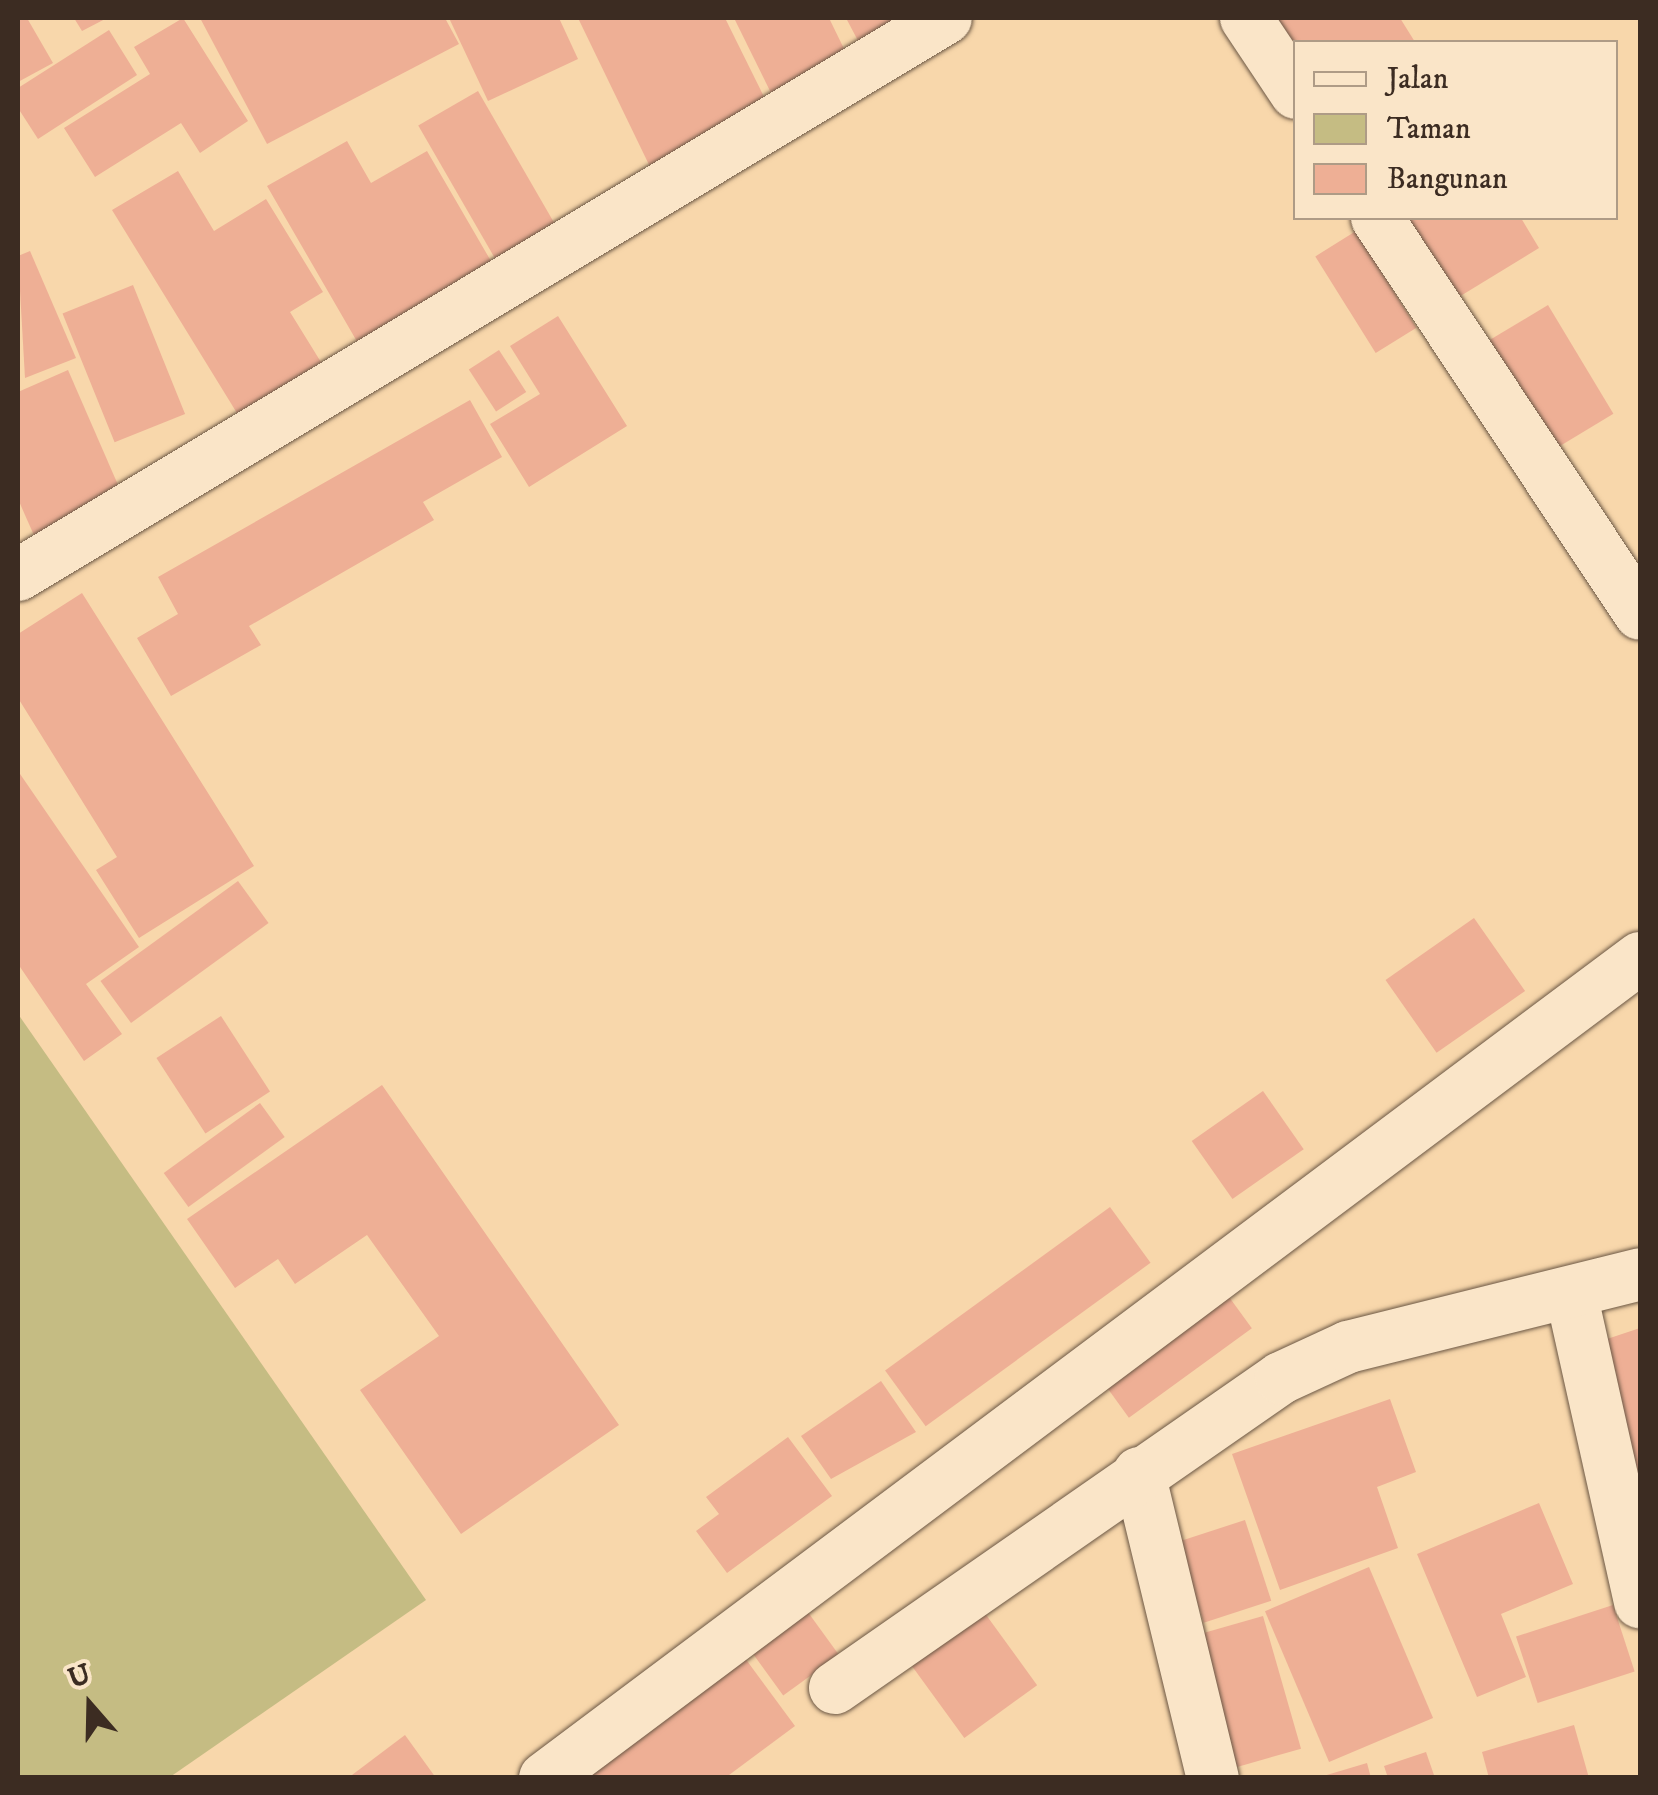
<!DOCTYPE html>
<html>
<head>
<meta charset="utf-8">
<style>
	body { margin:0 }
	#map { position:relative; width:1658px; height:1795px; overflow:hidden; background:#f8d7ab; font-family:"IM FELL DW Pica",serif }
	div>[style] { position:absolute }
	.green>* { inset:0; background:#c5bc83 }
	.building>* { inset:0; background:#eeaf95; transform-origin:0 0 }
	.roads { filter:drop-shadow(0 0 2px #6b5744) drop-shadow(0 0 2px #6b5744) }
	.minor>* { height:52px; margin:-26px; padding:0 26px; transform-origin:26px; border-radius:26px; background:#fae5c8 }
	span { translate:-50% -50%; white-space:nowrap; text-align:center; line-height:1.15; -webkit-text-stroke:10px #fae5c8; paint-order:stroke }
	.frame { position:absolute; inset:0; border:20px solid #3c2c22; pointer-events:none }
	.legend { position:absolute; left:1293px; top:40px; width:325px; height:180px; box-sizing:border-box; background:#fae5c8; border:2px solid #ae9b86; margin:0; padding:12px 18px; list-style:none; font-size:30px; color:#3c2c22 }
	.legend li { display:flex; align-items:center; gap:20px; height:50px }
	.legend b { width:50px; border:2px solid #ae9b86 }
	.north { position:absolute; left:40px; top:1655px; width:100px; height:100px; -webkit-text-stroke:8px #fae5c8; paint-order:stroke; rotate:340deg; font-size:28px; font-weight:700; line-height:40px; text-align:center; color:#3c2c22 }
	.north::after { content:''; display:block; margin:auto; width:35px; height:45px; background:#3c2c22; clip-path:polygon(50% 0,100% 100%,50% 72%,0 100%) }
</style>
</head>
<body>
<div id="map">
	<div class="green">
		<i style="clip-path:polygon(18px 1014px,426px 1600px,170px 1777px,18px 1777px)"></i>
	</div>
	<div class="building">
		<i style="clip-path:polygon(27px 18px,53px 63px,18px 82px,18px 20px)"></i>
		<i style="clip-path:polygon(74px 18px,107px 18px,82px 31px)"></i>
		<i style="clip-path:polygon(183px 18px,248px 121px,200px 153px,181px 123px,95px 177px,64px 128px,150px 74px,134px 47px)"></i>
		<i style="clip-path:polygon(200px 18px,445px 18px,459px 44px,267px 144px)"></i>
		<i style="clip-path:polygon(449px 18px,559px 18px,578px 59px,488px 101px)"></i>
		<i style="clip-path:polygon(578px 18px,725px 18px,773px 115px,653px 173px)"></i>
		<i style="clip-path:polygon(734px 18px,829px 18px,849px 59px,773px 97px)"></i>
		<i style="clip-path:polygon(846px 18px,936px 18px,865px 54px)"></i>
		<i style="clip-path:polygon(1275px 18px,1400px 18px,1415px 42px,1296px 42px,1296px 50px)"></i>
		<i style="clip-path:polygon(109px 30px,137px 75px,38px 139px,18px 108px,18px 88px)"></i>
		<i style="left:478px;top:91px;width:158px;height:69px;rotate:60deg"></i>
		<i style="clip-path:polygon(347px 141px,371px 183px,427px 151px,495px 268px,359px 345px,267px 186px)"></i>
		<i style="clip-path:polygon(178px 171px,214px 231px,266px 199px,323px 292px,290px 312px,324px 367px,240px 418px,112px 210px)"></i>
		<i style="clip-path:polygon(1397px 218px,1521px 218px,1539px 248px,1449px 303px)"></i>
		<i style="left:1356px;top:231px;width:114px;height:48px;rotate:58deg"></i>
		<i style="clip-path:polygon(30px 251px,76px 358px,25px 378px,18px 256px)"></i>
		<i style="left:133px;top:285px;width:139px;height:76px;rotate:68deg"></i>
		<i style="left:1548px;top:305px;width:127px;height:72px;rotate:59deg"></i>
		<i style="clip-path:polygon(558px 316px,627px 426px,529px 487px,490px 424px,540px 394px,510px 346px)"></i>
		<i style="left:499px;top:350px;width:50px;height:36px;rotate:57deg"></i>
		<i style="clip-path:polygon(68px 370px,125px 501px,36px 540px,18px 499px,18px 392px)"></i>
		<i style="clip-path:polygon(470px 400px,502px 457px,423px 502px,434px 520px,249px 626px,261px 645px,171px 696px,137px 638px,178px 614px,158px 577px)"></i>
		<i style="clip-path:polygon(82px 593px,254px 866px,139px 938px,96px 870px,117px 857px,18px 698px,18px 634px)"></i>
		<i style="clip-path:polygon(18px 771px,139px 947px,86px 984px,122px 1034px,84px 1061px,18px 964px)"></i>
		<i style="left:238px;top:881px;width:52px;height:170px;rotate:54deg"></i>
		<i style="left:1474px;top:918px;width:89px;height:108px;rotate:55deg"></i>
		<i style="left:221px;top:1016px;width:90px;height:77px;rotate:57deg"></i>
		<i style="clip-path:polygon(382px 1085px,619px 1425px,461px 1534px,360px 1390px,439px 1336px,367px 1235px,295px 1284px,278px 1259px,235px 1288px,187px 1219px)"></i>
		<i style="left:1263px;top:1091px;width:71px;height:87px;rotate:55deg"></i>
		<i style="left:260px;top:1103px;width:42px;height:119px;rotate:54deg"></i>
		<i style="left:1110px;top:1207px;width:69px;height:278px;rotate:54deg"></i>
		<i style="left:1216px;top:1279px;width:61px;height:152px;rotate:54deg"></i>
		<i style="clip-path:polygon(1640px 1328px,1640px 1487px,1592px 1344px)"></i>
		<i style="clip-path:polygon(881px 1381px,916px 1432px,831px 1479px,801px 1436px)"></i>
		<i style="clip-path:polygon(1390px 1399px,1416px 1472px,1377px 1487px,1398px 1548px,1280px 1590px,1232px 1454px)"></i>
		<i style="clip-path:polygon(788px 1437px,832px 1496px,727px 1573px,696px 1531px,719px 1514px,706px 1497px)"></i>
		<i style="clip-path:polygon(1539px 1503px,1573px 1584px,1501px 1614px,1526px 1677px,1477px 1697px,1417px 1554px)"></i>
		<i style="left:1245px;top:1520px;width:85px;height:71px;rotate:72deg"></i>
		<i style="left:1369px;top:1567px;width:164px;height:113px;rotate:67deg"></i>
		<i style="left:976px;top:1601px;width:104px;height:90px;rotate:54deg"></i>
		<i style="left:802px;top:1604px;width:63px;height:69px;rotate:54deg"></i>
		<i style="left:1613px;top:1605px;width:70px;height:102px;rotate:72deg"></i>
		<i style="left:1263px;top:1616px;width:138px;height:71px;rotate:74deg"></i>
		<i style="clip-path:polygon(742px 1654px,795px 1726px,725px 1778px,572px 1778px)"></i>
		<i style="clip-path:polygon(1574px 1725px,1589px 1778px,1489px 1778px,1482px 1752px)"></i>
		<i style="clip-path:polygon(405px 1735px,436px 1778px,348px 1778px)"></i>
		<i style="clip-path:polygon(1426px 1752px,1435px 1778px,1388px 1778px,1384px 1766px)"></i>
		<i style="clip-path:polygon(1367px 1763px,1371px 1778px,1320px 1778px,1320px 1777px)"></i>
	</div>
	<div class="roads">
		<div class="minor">
			<i style="left:1246px;top:18px;width:90px;rotate:56.3deg"></i>
			<i style="left:1377px;top:218px;width:475px;rotate:56.4deg"></i>
			<i style="left:18px;top:575px;width:1082px;rotate:-30.97deg"></i>
			<i style="left:1571px;top:1293px;width:317px;rotate:77.4deg"></i>
			<i style="left:1139px;top:1473px;width:314px;rotate:76.4deg"></i>
			<i style="left:835px;top:1688px;width:543px;rotate:-34.8deg"></i>
			<i style="left:1281px;top:1378px;width:74px;rotate:-24.8deg"></i>
			<i style="left:1348px;top:1347px;width:301px;rotate:-14deg"></i>
			<i style="left:545px;top:1778px;width:1368px;rotate:-36.83deg"></i>
		</div>
	</div>
	<div class="frame"></div>
	<ul class="legend">
	<li><b style="height:12px;background:#fae5c8"></b>Jalan</li>
	<li><b style="height:28px;background:#c5bc83"></b>Taman</li>
	<li><b style="height:28px;background:#eeaf95"></b>Bangunan</li>
	</ul>
	<div class="north">U</div>
</div>
</body>
</html>
